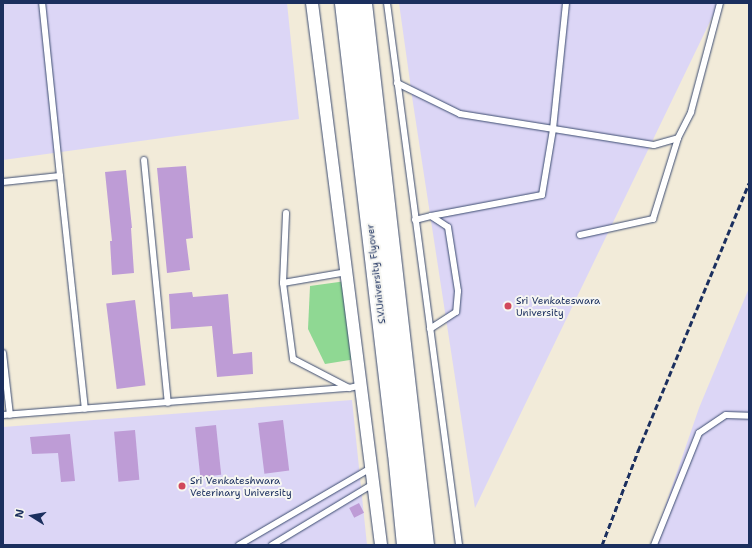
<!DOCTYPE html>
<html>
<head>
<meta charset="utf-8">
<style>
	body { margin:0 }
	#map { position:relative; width:752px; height:548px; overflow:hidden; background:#f2ebd9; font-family:"Shantell Sans",sans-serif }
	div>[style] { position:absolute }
	.built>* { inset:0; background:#dcd6f6 }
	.green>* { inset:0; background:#8fd893 }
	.building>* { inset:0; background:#be9cd6; transform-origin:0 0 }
	.roads { filter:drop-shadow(0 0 1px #3b4b70) drop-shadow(0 0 1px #3b4b70) }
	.service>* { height:6px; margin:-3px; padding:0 3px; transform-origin:3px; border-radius:3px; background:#fff }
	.minor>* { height:12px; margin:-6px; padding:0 6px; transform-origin:6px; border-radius:6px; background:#fff }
	.primary>* { height:19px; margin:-9.5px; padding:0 9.5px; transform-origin:9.5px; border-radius:9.5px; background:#fff }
	.rail>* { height:3px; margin-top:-1.5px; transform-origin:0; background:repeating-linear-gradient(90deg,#1b2f5e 0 6px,transparent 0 9px) }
	.dots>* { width:11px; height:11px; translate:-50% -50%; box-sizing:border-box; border:2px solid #f6f6f2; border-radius:50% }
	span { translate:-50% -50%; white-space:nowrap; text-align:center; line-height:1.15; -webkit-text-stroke:4px #f6f6f2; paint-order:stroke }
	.street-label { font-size:10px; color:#1b2f5e }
	.poi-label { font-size:10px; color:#1b2f5e }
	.left { translate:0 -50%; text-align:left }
	.frame { position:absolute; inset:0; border:4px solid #1b2f5e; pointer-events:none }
	.north { position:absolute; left:12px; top:496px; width:40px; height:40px; -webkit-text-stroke:3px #f6f6f2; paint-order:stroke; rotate:281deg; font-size:11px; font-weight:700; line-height:16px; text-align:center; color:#1b2f5e }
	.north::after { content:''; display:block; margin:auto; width:14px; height:18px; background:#1b2f5e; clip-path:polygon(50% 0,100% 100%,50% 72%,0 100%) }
</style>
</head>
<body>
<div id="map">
	<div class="built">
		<i style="clip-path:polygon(3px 3px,287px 3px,299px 119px,3px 160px)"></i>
		<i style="clip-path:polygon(399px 3px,719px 3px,475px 508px,413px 103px)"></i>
		<i style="clip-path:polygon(749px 288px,749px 545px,652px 545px,699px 408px)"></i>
		<i style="clip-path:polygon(352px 400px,367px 545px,3px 545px,3px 427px)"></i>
	</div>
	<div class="green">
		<i style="clip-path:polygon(346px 281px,356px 359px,325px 364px,308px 329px,310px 286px)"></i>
	</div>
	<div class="building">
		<i style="clip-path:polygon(186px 166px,193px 238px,186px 239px,190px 270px,167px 273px,157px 168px)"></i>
		<i style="clip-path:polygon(126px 170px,132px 228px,131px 228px,134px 273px,112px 275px,110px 241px,112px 241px,105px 172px)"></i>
		<i style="clip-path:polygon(192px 292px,193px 297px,228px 294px,233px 354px,252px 352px,253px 374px,217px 377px,212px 326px,171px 329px,169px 294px)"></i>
		<i style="left:135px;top:300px;width:86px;height:29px;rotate:83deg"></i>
		<i style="left:283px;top:420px;width:51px;height:25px;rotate:83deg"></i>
		<i style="left:216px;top:425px;width:50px;height:21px;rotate:84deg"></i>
		<i style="left:135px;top:430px;width:50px;height:21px;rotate:85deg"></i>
		<i style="clip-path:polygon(70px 434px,75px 481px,61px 482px,58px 453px,32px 454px,30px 437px)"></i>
		<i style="left:359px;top:503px;width:11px;height:11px;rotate:63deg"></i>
	</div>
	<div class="roads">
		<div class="service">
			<i style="left:387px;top:3px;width:547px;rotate:82.43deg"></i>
			<i style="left:397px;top:83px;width:70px;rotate:26.2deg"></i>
			<i style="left:460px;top:114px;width:196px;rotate:9.1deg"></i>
			<i style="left:654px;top:145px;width:25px;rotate:-16deg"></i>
			<i style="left:678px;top:138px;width:29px;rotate:-63deg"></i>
			<i style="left:691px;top:112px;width:113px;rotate:-75.1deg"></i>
			<i style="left:144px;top:160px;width:244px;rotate:84.4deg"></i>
			<i style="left:60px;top:176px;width:234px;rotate:83.9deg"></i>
			<i style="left:3px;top:182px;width:57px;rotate:-6deg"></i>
			<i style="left:60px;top:176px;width:174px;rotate:-95.9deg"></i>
			<i style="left:431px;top:216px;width:113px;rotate:-10.7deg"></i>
			<i style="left:542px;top:195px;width:67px;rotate:-80.5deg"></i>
			<i style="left:553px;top:129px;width:127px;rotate:-84.1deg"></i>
			<i style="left:415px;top:220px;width:16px;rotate:-14deg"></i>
			<i style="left:431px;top:216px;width:20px;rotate:33deg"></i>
			<i style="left:448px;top:227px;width:65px;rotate:81.1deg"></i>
			<i style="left:458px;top:291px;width:21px;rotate:95deg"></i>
			<i style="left:456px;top:312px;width:31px;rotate:147deg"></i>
			<i style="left:580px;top:235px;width:75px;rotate:-12.4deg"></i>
			<i style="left:653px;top:219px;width:85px;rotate:-72.8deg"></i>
			<i style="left:347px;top:272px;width:65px;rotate:170.2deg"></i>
			<i style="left:283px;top:283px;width:77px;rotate:82.5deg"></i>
			<i style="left:293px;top:359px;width:63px;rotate:27.4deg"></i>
			<i style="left:283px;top:283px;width:70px;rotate:-87.5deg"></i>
			<i style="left:3px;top:353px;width:62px;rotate:83.6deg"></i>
			<i style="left:3px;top:415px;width:347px;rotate:-4.5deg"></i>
			<i style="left:349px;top:388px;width:13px;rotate:-13deg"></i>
			<i style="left:239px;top:545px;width:153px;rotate:-30.3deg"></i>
			<i style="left:272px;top:545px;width:118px;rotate:-31.1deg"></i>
			<i style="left:654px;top:545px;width:121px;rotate:-68.1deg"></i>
			<i style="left:699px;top:433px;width:32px;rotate:-34deg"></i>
			<i style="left:726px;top:415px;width:23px;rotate:2deg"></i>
		</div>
		<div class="minor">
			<i style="left:312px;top:3px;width:546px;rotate:82.74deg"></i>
		</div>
		<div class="primary">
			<i style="left:344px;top:3px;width:453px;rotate:83.3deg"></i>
			<i style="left:397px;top:453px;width:92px;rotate:84.4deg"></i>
			<i style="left:362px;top:3px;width:546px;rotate:83.47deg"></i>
		</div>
	</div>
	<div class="rail">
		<i style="left:602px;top:545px;width:101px;rotate:-69deg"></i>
		<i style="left:638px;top:451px;width:290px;rotate:-67.5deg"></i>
	</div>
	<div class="dots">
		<i style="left:508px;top:306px;background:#d1495b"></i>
		<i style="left:182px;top:486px;background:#d1495b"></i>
	</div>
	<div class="street-label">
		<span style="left:376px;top:274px;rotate:-97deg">S.V.University Flyover</span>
	</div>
	<div class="poi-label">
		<span class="left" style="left:516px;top:306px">Sri Venkateswara<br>University</span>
		<span class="left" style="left:190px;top:486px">Sri Venkateshwara<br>Veterinary University</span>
	</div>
	<div class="frame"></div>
	<div class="north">N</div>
</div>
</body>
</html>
